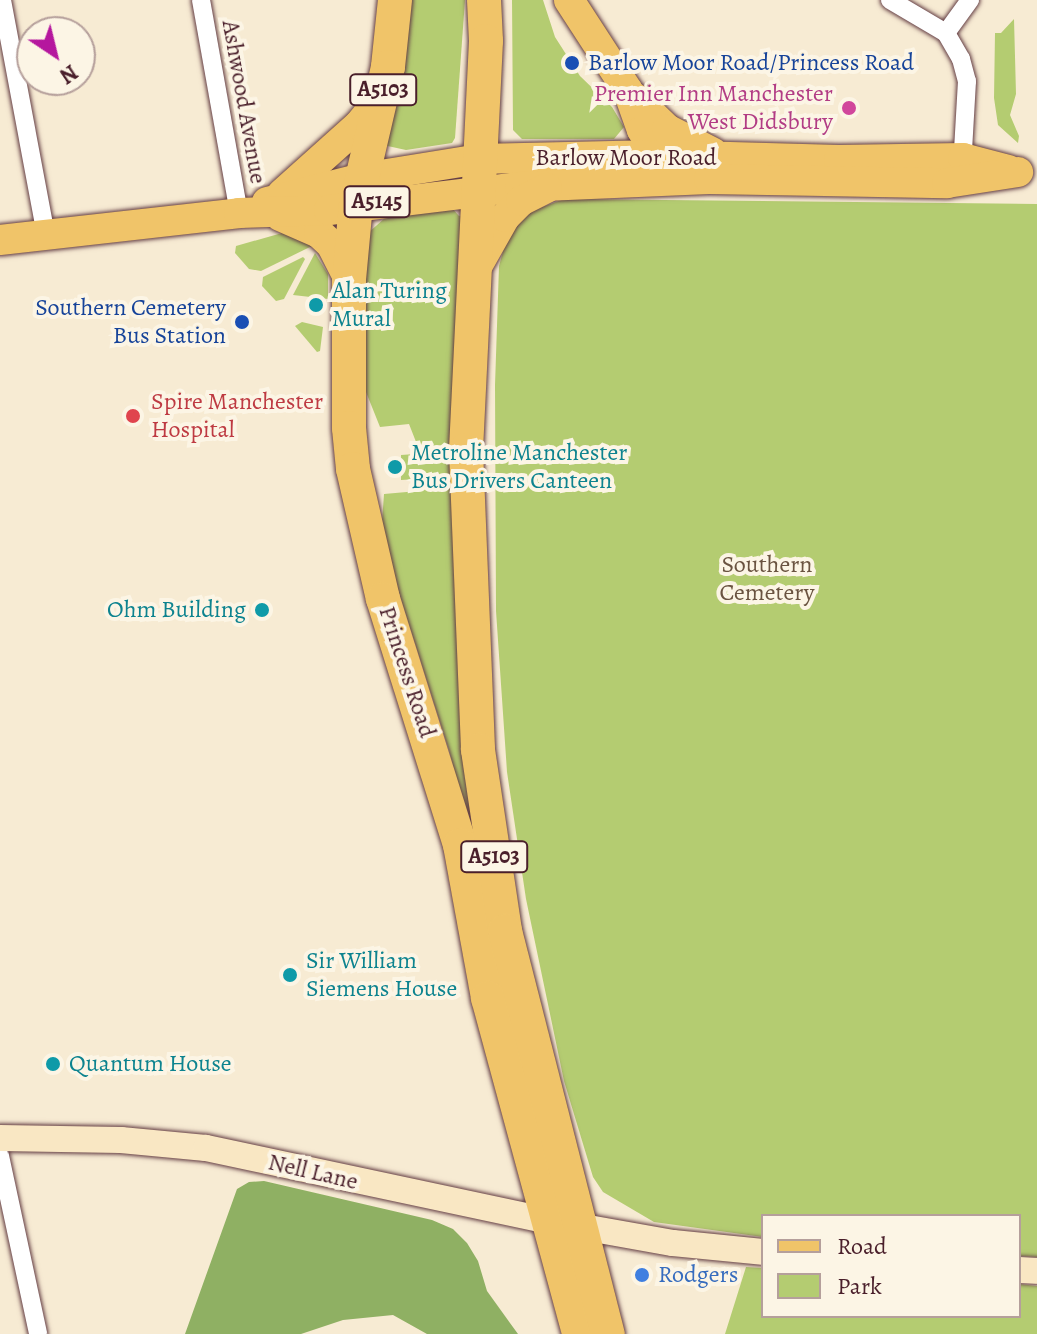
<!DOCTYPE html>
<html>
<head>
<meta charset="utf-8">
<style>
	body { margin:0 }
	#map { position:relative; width:1037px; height:1334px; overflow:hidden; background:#f7ebd3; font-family:Alegreya,serif }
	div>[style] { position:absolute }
	.green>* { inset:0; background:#b4cc71 }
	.forest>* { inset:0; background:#8fb063 }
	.roads { filter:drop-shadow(0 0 2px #643e44) drop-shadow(0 0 2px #643e44) }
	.street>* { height:18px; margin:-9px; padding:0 9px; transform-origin:9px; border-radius:9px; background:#fff }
	.secondary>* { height:26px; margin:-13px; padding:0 13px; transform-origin:13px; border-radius:13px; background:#f9e7c3 }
	.primary>* { height:30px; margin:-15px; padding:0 15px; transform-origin:15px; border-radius:15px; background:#f0c469 }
	.highway>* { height:34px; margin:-17px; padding:0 17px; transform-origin:17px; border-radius:17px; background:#f0c469 }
	.dots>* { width:22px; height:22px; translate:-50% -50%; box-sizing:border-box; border:4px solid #fcf5e5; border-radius:50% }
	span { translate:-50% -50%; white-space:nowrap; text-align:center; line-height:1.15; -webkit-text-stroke:8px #fcf5e5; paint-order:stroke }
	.shield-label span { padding:2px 6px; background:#fcf5e5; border:2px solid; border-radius:6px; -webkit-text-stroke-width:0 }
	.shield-label { font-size:22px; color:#4a1f2b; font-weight:700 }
	.transit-label { font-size:24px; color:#164399 }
	.left { translate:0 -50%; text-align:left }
	.right { translate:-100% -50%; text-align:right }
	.hotel-label { font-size:24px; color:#b23c85 }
	.street-label { font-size:24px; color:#4a1f2b }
	.culture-label { font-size:24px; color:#0d838f }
	.health-label { font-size:24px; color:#be3a42 }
	.park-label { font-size:24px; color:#6a5340 }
	.shop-label { font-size:24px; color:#366cbe }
	.legend { position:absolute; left:761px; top:1214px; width:260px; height:104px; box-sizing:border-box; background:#fcf5e5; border:2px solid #b59f9b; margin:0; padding:10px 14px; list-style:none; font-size:24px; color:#4a1f2b }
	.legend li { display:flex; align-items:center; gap:16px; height:40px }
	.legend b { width:40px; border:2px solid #b59f9b }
	.north { position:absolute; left:16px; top:16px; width:80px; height:80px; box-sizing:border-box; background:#fcf5e5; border:2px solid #b59f9b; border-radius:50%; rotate:145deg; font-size:22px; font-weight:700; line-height:32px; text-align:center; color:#4a1f2b }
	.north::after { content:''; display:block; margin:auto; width:28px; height:36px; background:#b5179e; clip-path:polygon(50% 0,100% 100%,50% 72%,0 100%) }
</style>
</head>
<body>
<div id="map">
	<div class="green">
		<i style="clip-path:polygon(412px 0,465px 0,455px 138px,452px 143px,406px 150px,383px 145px)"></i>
		<i style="clip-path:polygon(512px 0,543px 0,555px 37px,580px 76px,612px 107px,624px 127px,614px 139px,522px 139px,513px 130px)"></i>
		<i style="clip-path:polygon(1014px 19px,1016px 94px,1010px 115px,1019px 136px,1018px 143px,998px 125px,994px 98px,995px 33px,1001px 33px)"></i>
		<i style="clip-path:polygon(564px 199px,1037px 204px,1037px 1257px,1019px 1256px,1019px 1216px,763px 1216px,763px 1237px,654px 1222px,603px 1192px,593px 1177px,564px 1081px,526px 899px,507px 772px,496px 611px,495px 385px,499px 266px,507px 237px,529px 212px)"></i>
		<i style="clip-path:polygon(452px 208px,459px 216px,466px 217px,458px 446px,418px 447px,409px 424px,380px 427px,360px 377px,367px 234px,386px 217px)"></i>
		<i style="clip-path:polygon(282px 233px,312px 246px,261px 271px,249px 269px,235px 253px,236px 246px)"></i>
		<i style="clip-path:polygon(315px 253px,328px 274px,328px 299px,293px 295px)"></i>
		<i style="clip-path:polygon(303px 257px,305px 259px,284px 299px,276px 301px,262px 286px,263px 277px)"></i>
		<i style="clip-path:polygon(302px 322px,323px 327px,320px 351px,317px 352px,295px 326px)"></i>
		<i style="clip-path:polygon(458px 451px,474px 848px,449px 750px,381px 537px,384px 494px,418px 491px,418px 479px,401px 480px,401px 455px)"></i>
		<i style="clip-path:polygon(746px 1267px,763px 1268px,763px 1316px,1019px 1316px,1019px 1284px,1037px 1286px,1037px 1334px,725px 1334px)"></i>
	</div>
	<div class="forest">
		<i style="clip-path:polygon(264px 1181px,432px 1220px,453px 1229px,467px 1243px,478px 1261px,487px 1291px,518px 1334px,427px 1334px,393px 1315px,343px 1320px,301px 1334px,185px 1334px,237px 1189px,249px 1182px)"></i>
	</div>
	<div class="roads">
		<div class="street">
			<i style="left:2px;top:0;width:238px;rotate:79.4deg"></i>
			<i style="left:201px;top:0;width:216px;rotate:79.9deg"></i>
			<i style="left:890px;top:0;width:65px;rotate:30.5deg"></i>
			<i style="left:946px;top:33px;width:30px;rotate:60deg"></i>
			<i style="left:961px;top:59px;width:23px;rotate:75deg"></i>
			<i style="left:967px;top:81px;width:86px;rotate:93.3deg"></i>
			<i style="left:946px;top:33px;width:41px;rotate:-54deg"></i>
			<i style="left:0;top:1156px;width:182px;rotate:77.9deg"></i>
		</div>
		<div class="secondary">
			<i style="left:0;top:1138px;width:121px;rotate:0.9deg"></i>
			<i style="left:121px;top:1140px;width:85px;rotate:5.4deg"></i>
			<i style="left:206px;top:1148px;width:351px;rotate:12deg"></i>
			<i style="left:549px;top:1221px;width:126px;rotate:10.1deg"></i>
			<i style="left:673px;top:1243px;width:90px;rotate:5.7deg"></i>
			<i style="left:1019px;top:1270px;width:18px;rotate:3deg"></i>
		</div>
		<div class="primary">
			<i style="left:569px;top:0;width:108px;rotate:57deg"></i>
			<i style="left:628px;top:91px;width:41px;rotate:70.3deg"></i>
			<i style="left:642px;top:130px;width:43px;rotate:56.3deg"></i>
			<i style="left:635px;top:98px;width:45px;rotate:44.1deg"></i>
			<i style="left:667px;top:129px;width:51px;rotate:27.1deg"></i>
			<i style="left:282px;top:194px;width:103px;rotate:-41.9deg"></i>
			<i style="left:359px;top:125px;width:36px;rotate:-51deg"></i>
			<i style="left:267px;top:202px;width:98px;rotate:-14.2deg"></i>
			<i style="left:362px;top:178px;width:119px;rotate:-9.2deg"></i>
			<i style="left:479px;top:159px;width:178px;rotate:-1.3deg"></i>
			<i style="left:657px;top:155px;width:182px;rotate:1.6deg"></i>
			<i style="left:839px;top:160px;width:124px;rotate:-0.9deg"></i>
			<i style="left:963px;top:158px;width:47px;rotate:14.9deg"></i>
			<i style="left:280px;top:216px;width:43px;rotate:23.6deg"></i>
			<i style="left:319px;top:233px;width:16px;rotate:43deg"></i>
			<i style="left:331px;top:244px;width:39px;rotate:63deg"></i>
			<i style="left:0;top:240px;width:241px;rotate:-6.4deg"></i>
			<i style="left:239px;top:213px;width:90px;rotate:-1.9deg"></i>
			<i style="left:329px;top:210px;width:192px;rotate:-6.9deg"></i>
			<i style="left:520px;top:187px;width:189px;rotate:-2.4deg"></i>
			<i style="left:709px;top:179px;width:238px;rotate:1deg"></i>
			<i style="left:947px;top:183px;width:72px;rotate:-8.8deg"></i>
			<i style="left:475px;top:270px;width:61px;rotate:-60.5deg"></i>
			<i style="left:505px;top:217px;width:23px;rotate:-45deg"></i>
			<i style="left:521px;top:201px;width:29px;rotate:-27deg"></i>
		</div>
		<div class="highway">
			<i style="left:395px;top:0;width:67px;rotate:96deg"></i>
			<i style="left:388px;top:67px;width:141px;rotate:103.1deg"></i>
			<i style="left:356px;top:204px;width:75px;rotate:95.3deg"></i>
			<i style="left:349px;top:279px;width:149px;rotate:90deg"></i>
			<i style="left:349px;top:428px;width:41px;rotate:84.4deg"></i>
			<i style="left:353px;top:469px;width:133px;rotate:77deg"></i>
			<i style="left:383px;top:599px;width:258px;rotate:72.6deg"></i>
			<i style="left:460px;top:845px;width:156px;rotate:79.6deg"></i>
			<i style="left:488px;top:998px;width:348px;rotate:74.8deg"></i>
			<i style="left:484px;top:0;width:41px;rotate:87.2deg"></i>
			<i style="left:486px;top:41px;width:409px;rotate:92.8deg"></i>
			<i style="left:466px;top:450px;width:300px;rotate:87.7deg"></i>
			<i style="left:478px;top:750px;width:183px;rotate:81.5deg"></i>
			<i style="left:505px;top:931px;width:416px;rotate:75.7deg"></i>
		</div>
	</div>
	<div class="dots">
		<i style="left:572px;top:63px;background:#1a4fb4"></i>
		<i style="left:849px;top:108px;background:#d1479c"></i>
		<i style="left:316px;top:305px;background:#0f9aa8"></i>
		<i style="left:242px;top:322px;background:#1a4fb4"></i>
		<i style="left:133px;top:416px;background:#e0444e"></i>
		<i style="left:395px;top:467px;background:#0f9aa8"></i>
		<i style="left:262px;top:610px;background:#0f9aa8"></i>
		<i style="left:290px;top:975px;background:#0f9aa8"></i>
		<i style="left:53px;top:1064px;background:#0f9aa8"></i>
		<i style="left:642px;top:1275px;background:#3f7fe0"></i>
	</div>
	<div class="shield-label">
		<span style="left:383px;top:90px">A5103</span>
		<span style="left:377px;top:202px">A5145</span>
		<span style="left:494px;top:857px">A5103</span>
	</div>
	<div class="transit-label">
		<span class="left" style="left:588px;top:63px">Barlow Moor Road/Princess Road</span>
		<span class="right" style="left:226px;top:322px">Southern Cemetery<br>Bus Station</span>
	</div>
	<div class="hotel-label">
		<span class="right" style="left:833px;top:108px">Premier Inn Manchester<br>West Didsbury</span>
	</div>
	<div class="street-label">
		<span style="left:244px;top:102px;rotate:80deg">Ashwood Avenue</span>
		<span style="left:626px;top:158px">Barlow Moor Road</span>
		<span style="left:407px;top:672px;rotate:72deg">Princess Road</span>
		<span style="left:313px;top:1172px;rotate:13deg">Nell Lane</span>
	</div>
	<div class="culture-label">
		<span class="left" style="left:332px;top:305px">Alan Turing<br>Mural</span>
		<span class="left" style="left:411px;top:467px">Metroline Manchester<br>Bus Drivers Canteen</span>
		<span class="right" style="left:246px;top:610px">Ohm Building</span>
		<span class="left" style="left:306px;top:975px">Sir William<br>Siemens House</span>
		<span class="left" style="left:69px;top:1064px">Quantum House</span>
	</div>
	<div class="health-label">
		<span class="left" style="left:151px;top:416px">Spire Manchester<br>Hospital</span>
	</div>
	<div class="park-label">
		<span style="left:767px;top:579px">Southern<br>Cemetery</span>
	</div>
	<div class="shop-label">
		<span class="left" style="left:658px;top:1275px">Rodgers</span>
	</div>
	<ul class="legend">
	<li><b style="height:10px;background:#f0c469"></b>Road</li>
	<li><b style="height:22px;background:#b4cc71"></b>Park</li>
	</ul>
	<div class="north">N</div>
</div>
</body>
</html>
